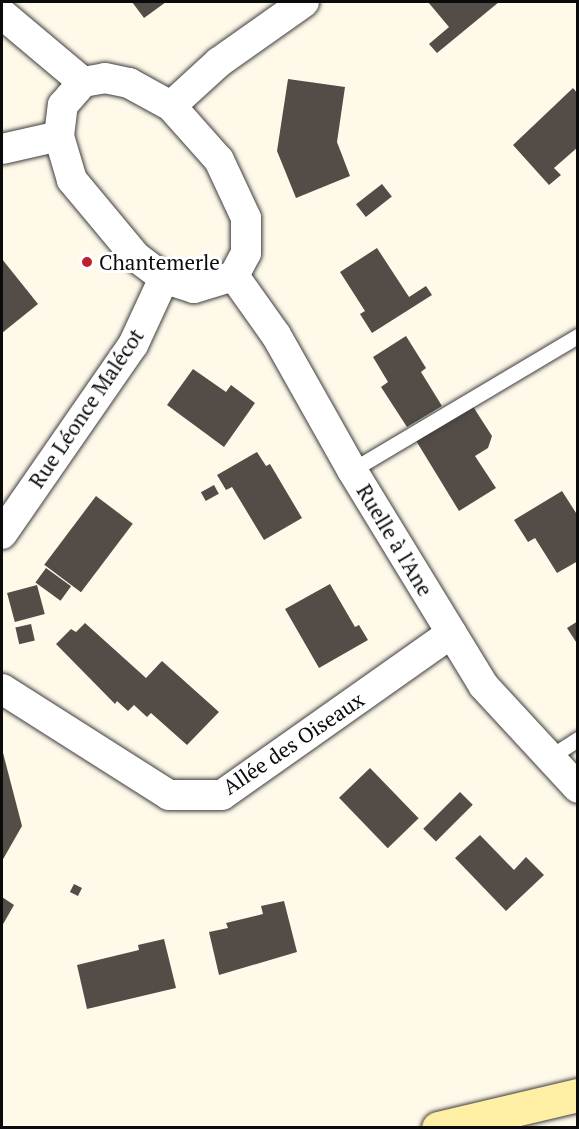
<!DOCTYPE html>
<html>
<head>
<meta charset="utf-8">
<style>
	body { margin:0 }
	#map { position:relative; width:579px; height:1129px; overflow:hidden; background:#fff9ea; font-family:"PT Serif",serif }
	div>[style] { position:absolute }
	.building>* { inset:0; background:#544c47; transform-origin:0 0 }
	.roads { filter:drop-shadow(0 0 2px #3e3e3e) drop-shadow(0 0 2px #3e3e3e) }
	.lane>* { height:15px; margin:-7.5px; padding:0 7.5px; transform-origin:7.5px; border-radius:7.5px; background:#fff }
	.street>* { height:30px; margin:-15px; padding:0 15px; transform-origin:15px; border-radius:15px; background:#fff }
	.secondary>* { height:33px; margin:-16.5px; padding:0 16.5px; transform-origin:16.5px; border-radius:16.5px; background:#ffefa5 }
	.dots>* { width:16px; height:16px; translate:-50% -50%; box-sizing:border-box; border:3px solid #fff; border-radius:50% }
	span { translate:-50% -50%; white-space:nowrap; text-align:center; line-height:1.15; -webkit-text-stroke:6px #fff; paint-order:stroke }
	.poi-label { font-size:21px; color:#0b0b0b }
	.left { translate:0 -50%; text-align:left }
	.street-label { font-size:21px; color:#0b0b0b }
	.frame { position:absolute; inset:0; border:3px solid #0b0b0b; pointer-events:none }
</style>
</head>
<body>
<div id="map">
	<div class="building">
		<i style="clip-path:polygon(132px 2px,166px 2px,144px 18px)"></i>
		<i style="clip-path:polygon(428px 2px,499px 2px,437px 53px,429px 44px,449px 27px)"></i>
		<i style="clip-path:polygon(288px 79px,345px 87px,337px 142px,350px 176px,296px 198px,277px 151px)"></i>
		<i style="clip-path:polygon(573px 88px,578px 94px,578px 147px,554px 168px,561px 175px,549px 185px,513px 145px)"></i>
		<i style="left:382px;top:184px;width:16px;height:33px;rotate:52deg"></i>
		<i style="clip-path:polygon(377px 248px,409px 297px,426px 286px,432px 295px,372px 333px,360px 314px,365px 311px,340px 272px)"></i>
		<i style="clip-path:polygon(2px 259px,38px 304px,2px 333px)"></i>
		<i style="clip-path:polygon(406px 336px,426px 368px,421px 372px,442px 406px,407px 427px,381px 387px,388px 382px,373px 357px)"></i>
		<i style="clip-path:polygon(193px 369px,226px 392px,231px 385px,255px 403px,224px 447px,167px 405px)"></i>
		<i style="clip-path:polygon(472px 405px,492px 436px,488px 448px,475px 456px,496px 488px,459px 511px,415px 439px)"></i>
		<i style="clip-path:polygon(257px 452px,266px 466px,270px 464px,302px 518px,264px 540px,232px 487px,226px 490px,217px 475px)"></i>
		<i style="left:214px;top:485px;width:10px;height:15px;rotate:61deg"></i>
		<i style="clip-path:polygon(562px 491px,578px 516px,578px 561px,557px 573px,535px 538px,528px 542px,514px 520px)"></i>
		<i style="left:96px;top:496px;width:46px;height:86px;rotate:37deg"></i>
		<i style="left:46px;top:568px;width:31px;height:18px;rotate:36deg"></i>
		<i style="clip-path:polygon(330px 584px,355px 627px,359px 625px,368px 640px,319px 668px,285px 609px)"></i>
		<i style="left:37px;top:585px;width:30px;height:31px;rotate:75deg"></i>
		<i style="clip-path:polygon(578px 621px,578px 645px,567px 628px)"></i>
		<i style="clip-path:polygon(85px 623px,146px 678px,162px 661px,219px 712px,187px 745px,151px 713px,147px 717px,134px 705px,128px 711px,117px 701px,115px 704px,56px 644px,71px 629px,76px 632px)"></i>
		<i style="left:31px;top:624px;width:17px;height:16px;rotate:77deg"></i>
		<i style="clip-path:polygon(2px 749px,22px 826px,2px 861px)"></i>
		<i style="left:370px;top:768px;width:70px;height:43px;rotate:46deg"></i>
		<i style="left:460px;top:792px;width:18px;height:52px;rotate:45deg"></i>
		<i style="clip-path:polygon(480px 835px,514px 870px,526px 857px,544px 875px,506px 911px,455px 858px)"></i>
		<i style="left:74px;top:884px;width:9px;height:9px;rotate:27deg"></i>
		<i style="clip-path:polygon(2px 897px,14px 905px,2px 926px)"></i>
		<i style="clip-path:polygon(284px 901px,297px 952px,219px 975px,209px 932px,228px 928px,226px 923px,263px 914px,261px 906px)"></i>
		<i style="clip-path:polygon(164px 939px,176px 988px,87px 1009px,77px 965px,139px 950px,138px 945px)"></i>
	</div>
	<div class="roads">
		<div class="lane">
			<i style="left:352px;top:470px;width:263px;rotate:-30.7deg"></i>
			<i style="left:547px;top:759px;width:37px;rotate:-33deg"></i>
		</div>
		<div class="street">
			<i style="left:2px;top:14px;width:106px;rotate:40deg"></i>
			<i style="left:105px;top:78px;width:25px;rotate:12deg"></i>
			<i style="left:129px;top:83px;width:48px;rotate:28.7deg"></i>
			<i style="left:171px;top:106px;width:72px;rotate:48.4deg"></i>
			<i style="left:219px;top:160px;width:64px;rotate:65deg"></i>
			<i style="left:246px;top:218px;width:35px;rotate:90deg"></i>
			<i style="left:246px;top:253px;width:26px;rotate:118deg"></i>
			<i style="left:234px;top:276px;width:42px;rotate:163.3deg"></i>
			<i style="left:194px;top:288px;width:32px;rotate:-162deg"></i>
			<i style="left:164px;top:278px;width:34px;rotate:-143deg"></i>
			<i style="left:137px;top:258px;width:102px;rotate:-129.8deg"></i>
			<i style="left:72px;top:180px;width:46px;rotate:-106.5deg"></i>
			<i style="left:59px;top:136px;width:31px;rotate:-83deg"></i>
			<i style="left:63px;top:105px;width:30px;rotate:-49deg"></i>
			<i style="left:83px;top:82px;width:22px;rotate:-10deg"></i>
			<i style="left:171px;top:106px;width:65px;rotate:-42.5deg"></i>
			<i style="left:219px;top:62px;width:104px;rotate:-35.2deg"></i>
			<i style="left:2px;top:149px;width:58px;rotate:-12.8deg"></i>
			<i style="left:234px;top:276px;width:72px;rotate:54.6deg"></i>
			<i style="left:276px;top:335px;width:155px;rotate:60.6deg"></i>
			<i style="left:352px;top:470px;width:252px;rotate:58.6deg"></i>
			<i style="left:483px;top:685px;width:140px;rotate:47.3deg"></i>
			<i style="left:2px;top:534px;width:230px;rotate:-55.3deg"></i>
			<i style="left:133px;top:345px;width:74px;rotate:-65.2deg"></i>
			<i style="left:2px;top:689px;width:198px;rotate:32.4deg"></i>
			<i style="left:169px;top:795px;width:53px"></i>
			<i style="left:222px;top:795px;width:281px;rotate:-35.2deg"></i>
		</div>
		<div class="secondary">
			<i style="left:438px;top:1128px;width:144px;rotate:-13.3deg"></i>
		</div>
	</div>
	<div class="dots">
		<i style="left:87px;top:262px;background:#c01f32"></i>
	</div>
	<div class="poi-label">
		<span class="left" style="left:99px;top:262px">Chantemerle</span>
	</div>
	<div class="street-label">
		<span style="left:86px;top:408px;rotate:-56deg">Rue Léonce Malécot</span>
		<span style="left:395px;top:540px;rotate:59deg">Ruelle à l'Ane</span>
		<span style="left:293px;top:743px;rotate:-34deg">Allée des Oiseaux</span>
	</div>
	<div class="frame"></div>
</div>
</body>
</html>
